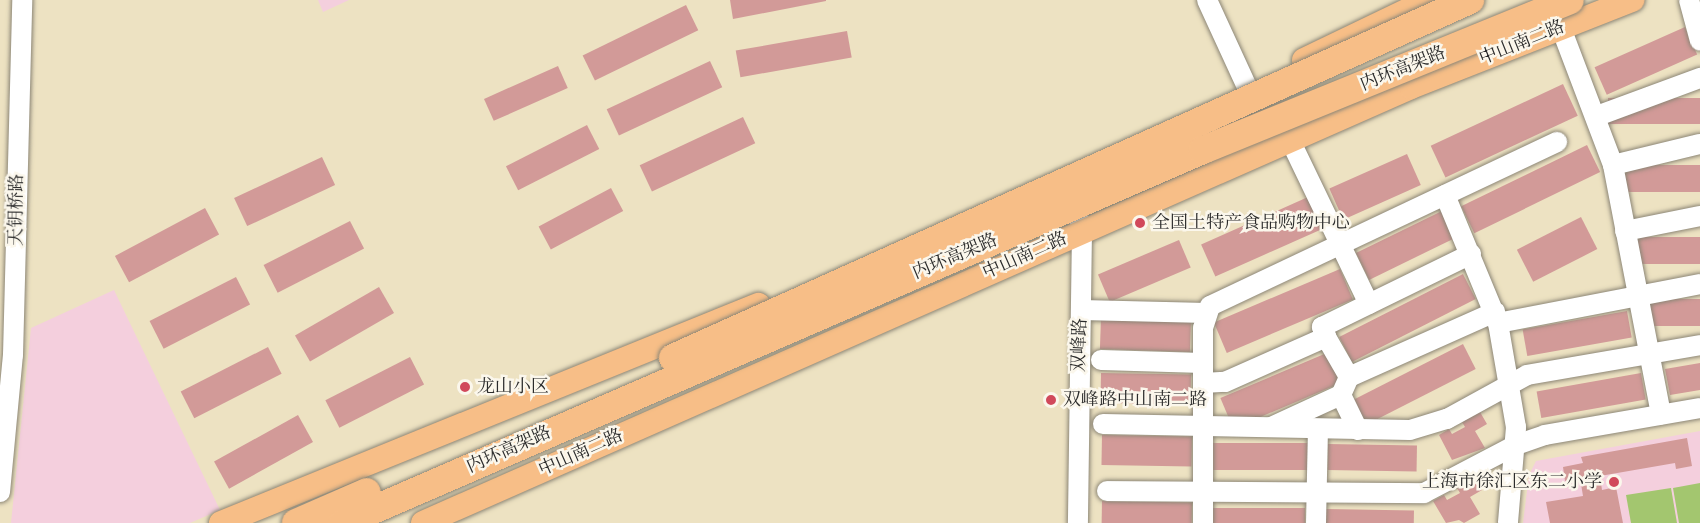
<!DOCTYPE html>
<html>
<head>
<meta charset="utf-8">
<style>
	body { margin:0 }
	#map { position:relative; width:1700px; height:523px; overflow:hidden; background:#ede2c2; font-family:"IM FELL French Canon","Noto Serif SC",serif }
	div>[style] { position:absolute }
	.built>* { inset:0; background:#f4cfdd }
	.green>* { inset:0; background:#a3c66f }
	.building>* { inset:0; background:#d29a98; transform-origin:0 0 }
	.roads { filter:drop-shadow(0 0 2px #8c8676) drop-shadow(0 0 2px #8c8676) }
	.minor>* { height:20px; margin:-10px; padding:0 10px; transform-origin:10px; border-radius:10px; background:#fff }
	.major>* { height:24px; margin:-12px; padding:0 12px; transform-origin:12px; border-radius:12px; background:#f7be87 }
	.bridges { filter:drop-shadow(0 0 2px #8c8676) drop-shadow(0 0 2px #8c8676) }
	.highway-bridge>* { height:28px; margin:-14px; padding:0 14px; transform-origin:14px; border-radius:14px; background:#f7be87 }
	.dots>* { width:16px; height:16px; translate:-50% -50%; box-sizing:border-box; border:3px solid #fbf7ec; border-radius:50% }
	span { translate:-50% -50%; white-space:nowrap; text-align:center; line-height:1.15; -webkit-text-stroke:5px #fbf7ec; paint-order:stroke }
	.street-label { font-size:18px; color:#2b2b2b }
	.poi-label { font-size:18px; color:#2b2b2b }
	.left { translate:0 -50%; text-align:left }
	.right { translate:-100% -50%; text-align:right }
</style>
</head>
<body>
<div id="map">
	<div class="built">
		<i style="clip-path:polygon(318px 0,349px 0,323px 12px)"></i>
		<i style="clip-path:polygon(114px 290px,220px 510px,190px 523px,11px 523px,31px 328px)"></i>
		<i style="clip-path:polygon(1700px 431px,1700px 523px,1523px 523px,1529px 475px,1536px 461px)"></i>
	</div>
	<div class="green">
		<i style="clip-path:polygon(1700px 483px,1700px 523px,1679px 523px,1673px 488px)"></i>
		<i style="clip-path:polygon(1671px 488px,1677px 523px,1631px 523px,1626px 495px)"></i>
	</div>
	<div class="building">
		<i style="clip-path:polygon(730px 0,826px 0,826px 1px,733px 19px)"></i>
		<i style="left:686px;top:5px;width:28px;height:115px;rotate:64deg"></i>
		<i style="left:1685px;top:27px;width:30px;height:99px;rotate:66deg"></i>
		<i style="left:847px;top:31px;width:27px;height:113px;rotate:80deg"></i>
		<i style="left:710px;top:61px;width:29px;height:114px;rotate:65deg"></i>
		<i style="left:558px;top:66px;width:24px;height:81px;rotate:66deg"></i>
		<i style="left:1563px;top:84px;width:35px;height:146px;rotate:65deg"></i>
		<i style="left:1700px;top:98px;width:26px;height:92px;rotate:90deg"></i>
		<i style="left:743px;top:117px;width:29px;height:114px;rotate:65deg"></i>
		<i style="left:587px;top:125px;width:27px;height:91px;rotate:63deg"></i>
		<i style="left:1587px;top:145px;width:30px;height:140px;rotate:64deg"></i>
		<i style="left:1407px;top:154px;width:34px;height:85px;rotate:66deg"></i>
		<i style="left:322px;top:157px;width:31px;height:97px;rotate:65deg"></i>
		<i style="left:1700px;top:165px;width:27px;height:79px;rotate:90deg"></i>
		<i style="left:611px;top:188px;width:26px;height:82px;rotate:62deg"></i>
		<i style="left:1308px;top:197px;width:35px;height:117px;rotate:66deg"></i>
		<i style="left:205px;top:208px;width:30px;height:102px;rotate:62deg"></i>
		<i style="left:1444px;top:210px;width:30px;height:98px;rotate:64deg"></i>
		<i style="left:1581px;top:217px;width:36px;height:72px;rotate:63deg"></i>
		<i style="left:350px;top:221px;width:31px;height:97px;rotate:63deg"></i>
		<i style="left:1700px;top:237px;width:27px;height:63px;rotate:90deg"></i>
		<i style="left:1179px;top:240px;width:30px;height:88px;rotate:67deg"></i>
		<i style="left:1340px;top:269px;width:33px;height:137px;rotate:67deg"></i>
		<i style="left:1463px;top:274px;width:28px;height:139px;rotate:63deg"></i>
		<i style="left:236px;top:277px;width:31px;height:97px;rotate:63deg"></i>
		<i style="left:379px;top:287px;width:30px;height:97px;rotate:60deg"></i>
		<i style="left:1700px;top:299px;width:27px;height:51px;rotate:90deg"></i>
		<i style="left:1627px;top:311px;width:27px;height:106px;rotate:80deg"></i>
		<i style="left:1101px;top:318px;width:90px;height:31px;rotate:2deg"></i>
		<i style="left:1463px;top:344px;width:28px;height:124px;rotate:63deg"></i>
		<i style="left:268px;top:347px;width:30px;height:98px;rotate:63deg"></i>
		<i style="left:1329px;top:352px;width:33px;height:118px;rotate:67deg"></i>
		<i style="left:410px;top:357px;width:31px;height:95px;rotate:63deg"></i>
		<i style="clip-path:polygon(1700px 363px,1700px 390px,1670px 395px,1665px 369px)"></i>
		<i style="left:1101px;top:373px;width:90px;height:30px;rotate:1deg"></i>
		<i style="left:1641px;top:373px;width:27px;height:106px;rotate:80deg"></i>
		<i style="clip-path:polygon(1480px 412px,1487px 424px,1475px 431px,1485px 448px,1452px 460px,1439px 435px,1449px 429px,1452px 434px,1465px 427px,1462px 422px)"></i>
		<i style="left:298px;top:415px;width:31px;height:96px;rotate:61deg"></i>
		<i style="left:1102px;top:435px;width:90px;height:30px;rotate:1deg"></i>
		<i style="clip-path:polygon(1687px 438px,1692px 466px,1676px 469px,1675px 463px,1600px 476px,1602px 490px,1616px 487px,1623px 523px,1550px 523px,1546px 502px,1583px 496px,1580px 478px,1565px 481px,1563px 467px,1583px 463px,1581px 457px)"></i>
		<i style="left:1210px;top:443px;width:98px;height:27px"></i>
		<i style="left:1328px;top:444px;width:89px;height:26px;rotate:1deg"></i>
		<i style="clip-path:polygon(1475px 478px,1482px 490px,1470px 497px,1480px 514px,1464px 523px,1459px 520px,1446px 523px,1433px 501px,1444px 495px,1447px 500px,1460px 493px,1457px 488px)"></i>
		<i style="left:1102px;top:501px;width:90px;height:22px;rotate:1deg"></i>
		<i style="left:1208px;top:508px;width:97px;height:15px"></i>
		<i style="left:1326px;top:509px;width:88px;height:14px;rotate:1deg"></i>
	</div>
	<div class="roads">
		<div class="minor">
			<i style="left:1207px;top:0;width:96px;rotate:65.3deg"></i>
			<i style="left:1689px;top:0;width:42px;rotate:75deg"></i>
			<i style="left:1561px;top:28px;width:147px;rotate:69.2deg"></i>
			<i style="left:1613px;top:165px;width:254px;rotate:79.1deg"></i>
			<i style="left:1597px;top:116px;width:110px;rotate:-20.3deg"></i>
			<i style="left:1290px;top:140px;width:182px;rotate:64.3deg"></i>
			<i style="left:1613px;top:165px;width:89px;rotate:-13.6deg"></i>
			<i style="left:1071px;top:194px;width:38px;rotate:73deg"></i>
			<i style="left:1082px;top:230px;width:293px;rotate:90.8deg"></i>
			<i style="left:1445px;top:195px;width:139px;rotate:67.5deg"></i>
			<i style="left:1498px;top:323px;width:106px;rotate:80.2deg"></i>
			<i style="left:1516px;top:427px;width:96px;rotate:94.8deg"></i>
			<i style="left:1625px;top:231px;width:76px;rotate:-11.3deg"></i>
			<i style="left:1081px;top:310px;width:126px;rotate:1.4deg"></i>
			<i style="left:1498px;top:323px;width:206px;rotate:-10.9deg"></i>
			<i style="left:1326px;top:337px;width:46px;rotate:60.1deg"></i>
			<i style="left:1349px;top:377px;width:160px;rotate:-24deg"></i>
			<i style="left:1101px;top:360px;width:102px;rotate:1.7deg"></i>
			<i style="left:1203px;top:383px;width:22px;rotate:-3deg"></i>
			<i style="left:1225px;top:382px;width:111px;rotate:-24deg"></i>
			<i style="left:1326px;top:337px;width:11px;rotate:-112deg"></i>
			<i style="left:1322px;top:327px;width:166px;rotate:-26.1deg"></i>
			<i style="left:1341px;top:395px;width:39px;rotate:64deg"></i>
			<i style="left:1103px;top:424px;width:307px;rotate:1.1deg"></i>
			<i style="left:1410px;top:430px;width:39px;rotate:-17deg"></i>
			<i style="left:1447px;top:419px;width:91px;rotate:-28.8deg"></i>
			<i style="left:1527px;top:375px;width:176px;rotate:-9.8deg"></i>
			<i style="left:1271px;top:427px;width:77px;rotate:-24.6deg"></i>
			<i style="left:1341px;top:395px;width:20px;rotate:-66deg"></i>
			<i style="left:1107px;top:491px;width:317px;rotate:0.4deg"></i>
			<i style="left:1424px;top:493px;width:104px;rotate:-27.6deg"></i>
			<i style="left:1516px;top:445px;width:31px;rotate:-19deg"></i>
			<i style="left:1545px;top:435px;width:157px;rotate:-9.9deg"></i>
			<i style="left:0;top:492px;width:138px;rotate:-84.6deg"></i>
			<i style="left:13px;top:355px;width:355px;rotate:-88.5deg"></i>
			<i style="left:1203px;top:523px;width:195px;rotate:-90deg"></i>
			<i style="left:1203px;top:328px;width:23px;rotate:-72deg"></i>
			<i style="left:1210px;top:306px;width:384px;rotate:-25.3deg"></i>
			<i style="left:1316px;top:523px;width:94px;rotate:-88.8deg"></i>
		</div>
		<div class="major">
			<i style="left:1304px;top:60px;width:139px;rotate:-25.6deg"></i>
			<i style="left:221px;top:523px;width:580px;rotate:-22.1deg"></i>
			<i style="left:423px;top:523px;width:1080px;rotate:-23.81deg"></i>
			<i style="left:1411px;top:87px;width:238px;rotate:-21.5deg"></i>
		</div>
	</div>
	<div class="bridges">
		<div class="highway-bridge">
			<i style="left:673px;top:358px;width:874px;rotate:-24.19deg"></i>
			<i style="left:296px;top:523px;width:77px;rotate:-23.6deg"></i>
			<i style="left:343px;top:523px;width:937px;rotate:-23.45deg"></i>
			<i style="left:1203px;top:150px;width:396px;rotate:-22.2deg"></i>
		</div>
	</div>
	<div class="dots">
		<i style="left:1140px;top:223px;background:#d1495b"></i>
		<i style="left:465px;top:387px;background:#d1495b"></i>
		<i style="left:1051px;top:400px;background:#d1495b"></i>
		<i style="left:1614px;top:482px;background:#d1495b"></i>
	</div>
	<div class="street-label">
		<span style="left:1522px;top:43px;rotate:-22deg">中山南二路</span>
		<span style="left:1403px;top:69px;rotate:-22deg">内环高架路</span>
		<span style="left:17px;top:210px;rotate:-89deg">天钥桥路</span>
		<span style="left:1025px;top:256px;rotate:-24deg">中山南二路</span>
		<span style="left:955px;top:257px;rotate:-23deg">内环高架路</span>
		<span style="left:1080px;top:345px;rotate:-88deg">双峰路</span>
		<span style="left:509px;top:450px;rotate:-24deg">内环高架路</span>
		<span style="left:581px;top:453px;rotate:-24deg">中山南二路</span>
	</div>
	<div class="poi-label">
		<span class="left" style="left:1152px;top:223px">全国土特产食品购物中心</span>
		<span class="left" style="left:477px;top:387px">龙山小区</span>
		<span class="left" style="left:1063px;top:400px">双峰路中山南二路</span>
		<span class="right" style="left:1602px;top:482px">上海市徐汇区东二小学</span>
	</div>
</div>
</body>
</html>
